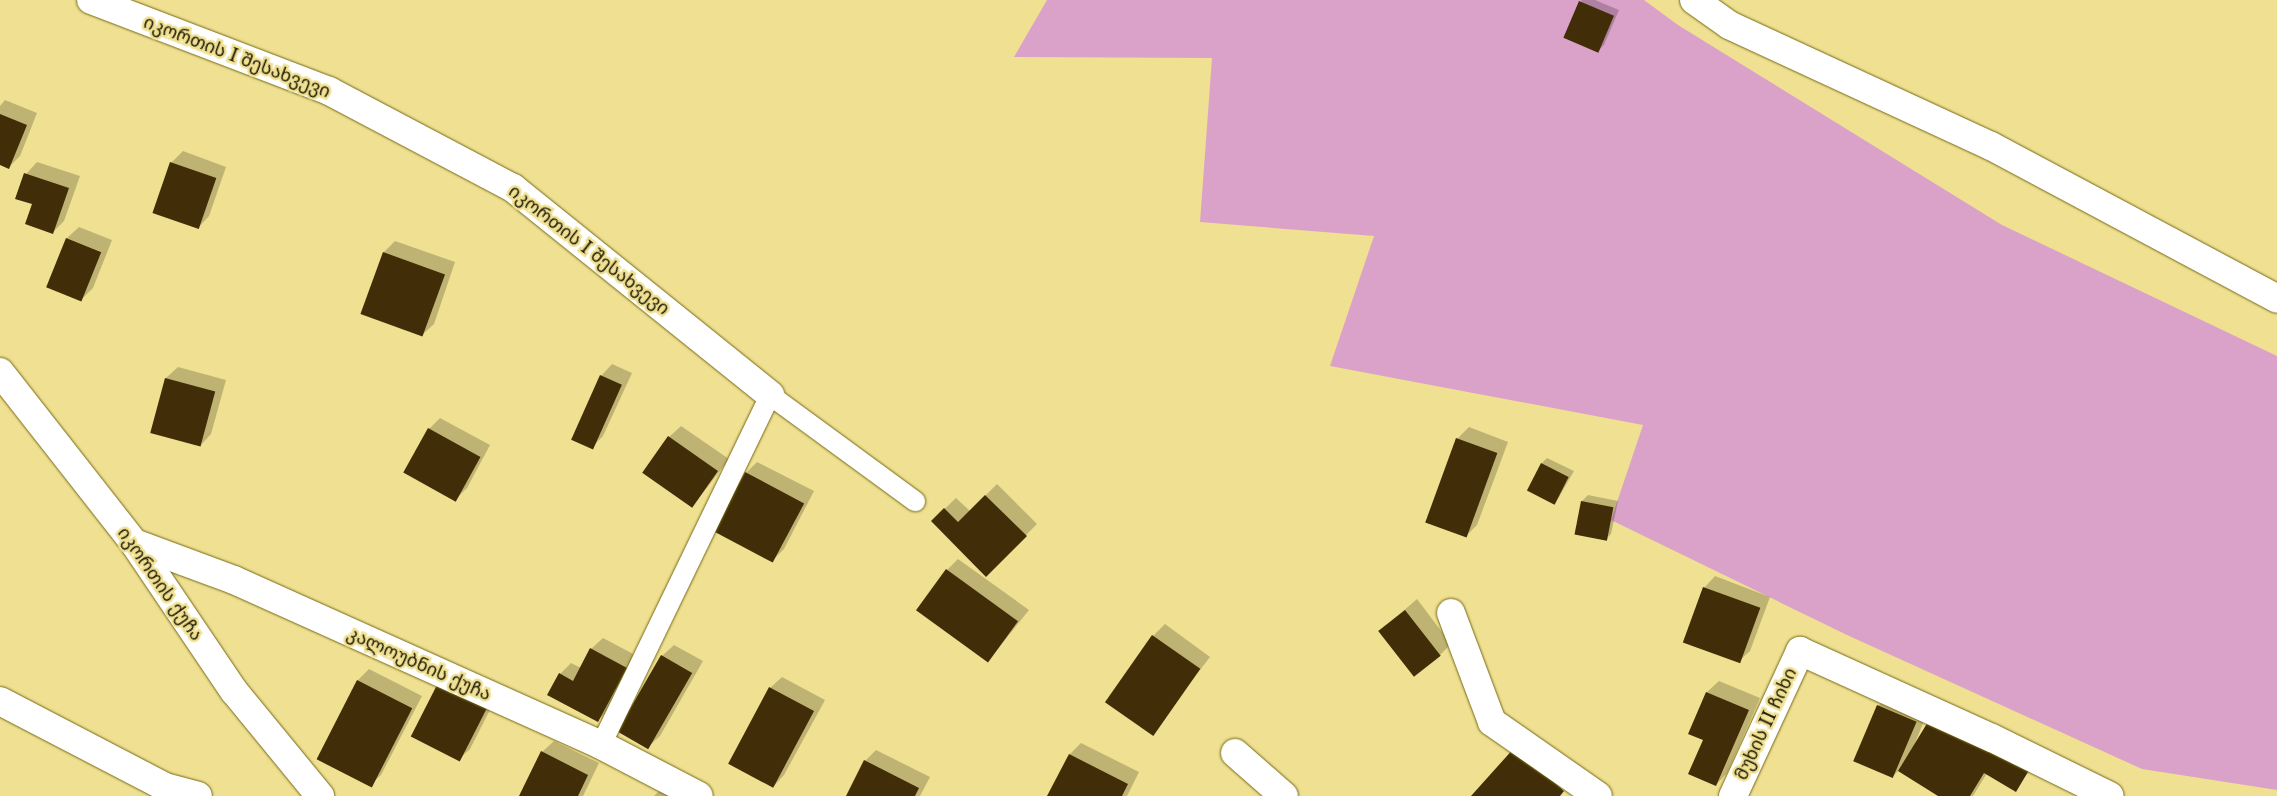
<!DOCTYPE html>
<html>
<head>
<meta charset="utf-8">
<style>
	body { margin:0 }
	#map { position:relative; width:2277px; height:796px; overflow:hidden; background:#efe092; font-family:"Libre Baskerville","Noto Sans Georgian",serif }
	div>[style] { position:absolute }
	.green>* { inset:0; background:#dba2c9 }
	.shadow>* { inset:0; background:#0003 }
	.building>* { inset:0; background:#412d07; transform-origin:0 0 }
	.roads { filter:drop-shadow(0 0 1px #766813) drop-shadow(0 0 1px #766813) }
	.lane>* { height:20px; margin:-10px; padding:0 10px; transform-origin:10px; border-radius:10px; background:#fff }
	.street>* { height:28px; margin:-14px; padding:0 14px; transform-origin:14px; border-radius:14px; background:#fff }
	span { translate:-50% -50%; white-space:nowrap; text-align:center; line-height:1.15; -webkit-text-stroke:5px #efe092; paint-order:stroke }
	.street-label { font-size:18px; color:#1b1601 }
</style>
</head>
<body>
<div id="map">
	<div class="green">
		<i style="clip-path:polygon(1047px 0,1644px 0,1678px 25px,2002px 225px,2277px 356px,2277px 790px,2142px 769px,1847px 635px,1611px 520px,1643px 425px,1330px 366px,1374px 236px,1200px 222px,1212px 58px,1014px 57px)"></i>
	</div>
	<div class="shadow">
		<i style="clip-path:polygon(1581px 0,1595px 0,1619px 10px,1604px 45px,1598px 51px)"></i>
		<i style="clip-path:polygon(5px 100px,37px 113px,20px 156px,9px 167px,0 164px,0 106px)"></i>
		<i style="clip-path:polygon(183px 151px,226px 167px,209px 216px,198px 228px,171px 163px)"></i>
		<i style="clip-path:polygon(37px 162px,80px 176px,64px 221px,53px 232px,33px 204px,17px 198px,26px 174px)"></i>
		<i style="clip-path:polygon(79px 227px,112px 240px,93px 288px,81px 300px,48px 286px,67px 238px)"></i>
		<i style="clip-path:polygon(395px 241px,455px 262px,434px 324px,422px 335px,384px 252px)"></i>
		<i style="clip-path:polygon(612px 364px,632px 373px,603px 436px,591px 448px,601px 376px)"></i>
		<i style="clip-path:polygon(178px 367px,226px 380px,211px 434px,200px 446px,151px 432px,166px 378px)"></i>
		<i style="clip-path:polygon(440px 418px,490px 445px,467px 488px,455px 500px,429px 429px)"></i>
		<i style="clip-path:polygon(681px 426px,729px 459px,692px 507px,669px 437px)"></i>
		<i style="clip-path:polygon(1469px 427px,1508px 442px,1477px 525px,1465px 537px,1457px 439px)"></i>
		<i style="clip-path:polygon(1547px 458px,1574px 471px,1555px 504px,1542px 463px)"></i>
		<i style="clip-path:polygon(757px 462px,814px 491px,784px 549px,773px 560px,746px 473px)"></i>
		<i style="clip-path:polygon(997px 484px,1037px 524px,986px 575px,932px 521px,956px 498px,970px 511px)"></i>
		<i style="clip-path:polygon(1588px 495px,1618px 501px,1611px 534px,1606px 539px,1576px 534px,1582px 501px)"></i>
		<i style="clip-path:polygon(958px 559px,1029px 610px,988px 661px,947px 570px)"></i>
		<i style="clip-path:polygon(1715px 576px,1770px 597px,1750px 651px,1738px 662px,1704px 588px)"></i>
		<i style="clip-path:polygon(1417px 599px,1451px 644px,1440px 655px,1380px 631px)"></i>
		<i style="clip-path:polygon(1165px 624px,1210px 657px,1151px 734px,1153px 636px)"></i>
		<i style="clip-path:polygon(603px 638px,637px 656px,610px 709px,598px 720px,560px 674px,571px 663px,581px 668px,591px 649px)"></i>
		<i style="clip-path:polygon(674px 645px,703px 661px,660px 736px,648px 747px,662px 656px)"></i>
		<i style="clip-path:polygon(369px 669px,422px 696px,381px 775px,369px 786px,317px 759px,358px 680px)"></i>
		<i style="clip-path:polygon(782px 677px,825px 700px,784px 775px,773px 787px,770px 688px)"></i>
		<i style="clip-path:polygon(1719px 681px,1760px 698px,1727px 773px,1716px 785px,1704px 739px,1690px 733px,1707px 692px)"></i>
		<i style="clip-path:polygon(1890px 694px,1928px 711px,1911px 753px,1935px 713px,1947px 702px,2039px 759px,2015px 790px,1987px 773px,1973px 796px,1941px 796px,1899px 770px,1892px 777px,1854px 760px,1878px 706px)"></i>
		<i style="clip-path:polygon(497px 696px,470px 749px,458px 760px,411px 736px)"></i>
		<i style="clip-path:polygon(554px 741px,599px 763px,583px 796px,521px 796px,542px 752px)"></i>
		<i style="clip-path:polygon(1081px 743px,1139px 772px,1127px 796px,1049px 796px,1070px 754px)"></i>
		<i style="clip-path:polygon(876px 750px,930px 777px,920px 796px,847px 796px,865px 761px)"></i>
		<i style="clip-path:polygon(667px 783px,691px 796px,654px 796px)"></i>
	</div>
	<div class="building">
		<i style="left:1579px;top:1px;width:38px;height:40px;rotate:23deg"></i>
		<i style="clip-path:polygon(0 114px,27px 125px,9px 169px,0 165px)"></i>
		<i style="left:170px;top:162px;width:49px;height:54px;rotate:19deg"></i>
		<i style="clip-path:polygon(24px 173px,69px 188px,53px 234px,25px 224px,32px 204px,15px 199px)"></i>
		<i style="left:66px;top:238px;width:38px;height:53px;rotate:22deg"></i>
		<i style="left:383px;top:252px;width:66px;height:66px;rotate:20deg"></i>
		<i style="left:600px;top:375px;width:24px;height:71px;rotate:24deg"></i>
		<i style="left:165px;top:378px;width:52px;height:57px;rotate:15deg"></i>
		<i style="left:428px;top:428px;width:60px;height:51px;rotate:29deg"></i>
		<i style="left:668px;top:436px;width:61px;height:45px;rotate:35deg"></i>
		<i style="left:1456px;top:438px;width:44px;height:90px;rotate:20deg"></i>
		<i style="left:1541px;top:463px;width:31px;height:31px;rotate:27deg"></i>
		<i style="left:745px;top:472px;width:67px;height:67px;rotate:28deg"></i>
		<i style="clip-path:polygon(985px 495px,1027px 536px,986px 577px,931px 521px,944px 508px,958px 522px)"></i>
		<i style="left:1581px;top:501px;width:33px;height:34px;rotate:11deg"></i>
		<i style="left:946px;top:569px;width:89px;height:51px;rotate:36deg"></i>
		<i style="left:1703px;top:587px;width:61px;height:59px;rotate:20deg"></i>
		<i style="left:1405px;top:610px;width:58px;height:34px;rotate:52deg"></i>
		<i style="left:1152px;top:635px;width:59px;height:82px;rotate:35deg"></i>
		<i style="clip-path:polygon(590px 648px,627px 668px,598px 722px,547px 695px,559px 673px,573px 681px)"></i>
		<i style="left:661px;top:655px;width:36px;height:88px;rotate:30deg"></i>
		<i style="left:357px;top:680px;width:62px;height:89px;rotate:27deg"></i>
		<i style="left:438px;top:683px;width:55px;height:60px;rotate:27deg"></i>
		<i style="left:769px;top:687px;width:51px;height:87px;rotate:28deg"></i>
		<i style="clip-path:polygon(1706px 692px,1749px 710px,1716px 786px,1688px 774px,1703px 740px,1688px 734px)"></i>
		<i style="left:1877px;top:705px;width:43px;height:61px;rotate:23deg"></i>
		<i style="clip-path:polygon(1934px 712px,2029px 770px,2016px 792px,1984px 773px,1970px 796px,1938px 796px,1898px 771px)"></i>
		<i style="clip-path:polygon(1515px 747px,1564px 791px,1560px 796px,1471px 796px)"></i>
		<i style="clip-path:polygon(541px 751px,588px 775px,578px 796px,519px 796px)"></i>
		<i style="clip-path:polygon(1069px 754px,1128px 784px,1122px 796px,1047px 796px)"></i>
		<i style="clip-path:polygon(864px 760px,919px 788px,915px 796px,846px 796px)"></i>
	</div>
	<div class="roads">
		<div class="lane">
			<i style="left:601px;top:745px;width:389px;rotate:-64.2deg"></i>
			<i style="left:770px;top:395px;width:180px;rotate:36.2deg"></i>
		</div>
		<div class="street">
			<i style="left:91px;top:0;width:255px;rotate:20.9deg"></i>
			<i style="left:329px;top:91px;width:208px;rotate:27.8deg"></i>
			<i style="left:513px;top:188px;width:330px;rotate:38.8deg"></i>
			<i style="left:1694px;top:0;width:43px;rotate:35.5deg"></i>
			<i style="left:1729px;top:25px;width:289px;rotate:24.8deg"></i>
			<i style="left:1991px;top:146px;width:324px;rotate:28.1deg"></i>
			<i style="left:0;top:372px;width:217px;rotate:51.9deg"></i>
			<i style="left:134px;top:543px;width:179px;rotate:56deg"></i>
			<i style="left:234px;top:691px;width:136px;rotate:50.7deg"></i>
			<i style="left:134px;top:543px;width:107px;rotate:20.3deg"></i>
			<i style="left:234px;top:580px;width:402px;rotate:24.2deg"></i>
			<i style="left:601px;top:745px;width:110px;rotate:27.5deg"></i>
			<i style="left:1451px;top:613px;width:116px;rotate:69.4deg"></i>
			<i style="left:1492px;top:722px;width:129px;rotate:34.9deg"></i>
			<i style="left:0;top:701px;width:186px;rotate:27.5deg"></i>
			<i style="left:165px;top:787px;width:34px;rotate:15deg"></i>
			<i style="left:1235px;top:753px;width:65px;rotate:41.3deg"></i>
			<i style="left:1733px;top:796px;width:160px;rotate:-65.2deg"></i>
			<i style="left:1800px;top:651px;width:211px;rotate:24.4deg"></i>
			<i style="left:1992px;top:738px;width:131px;rotate:26.2deg"></i>
		</div>
	</div>
	<div class="street-label">
		<span style="left:237px;top:57px;rotate:21deg">იკორთის I შესახვევი</span>
		<span style="left:589px;top:250px;rotate:38deg">იკორთის I შესახვევი</span>
		<span style="left:160px;top:584px;rotate:55deg">იკორთის ქუჩა</span>
		<span style="left:419px;top:664px;rotate:24deg">კალოუბნის ქუჩა</span>
		<span style="left:1766px;top:724px;rotate:-65deg">მუხის II ჩიხი</span>
	</div>
</div>
</body>
</html>
